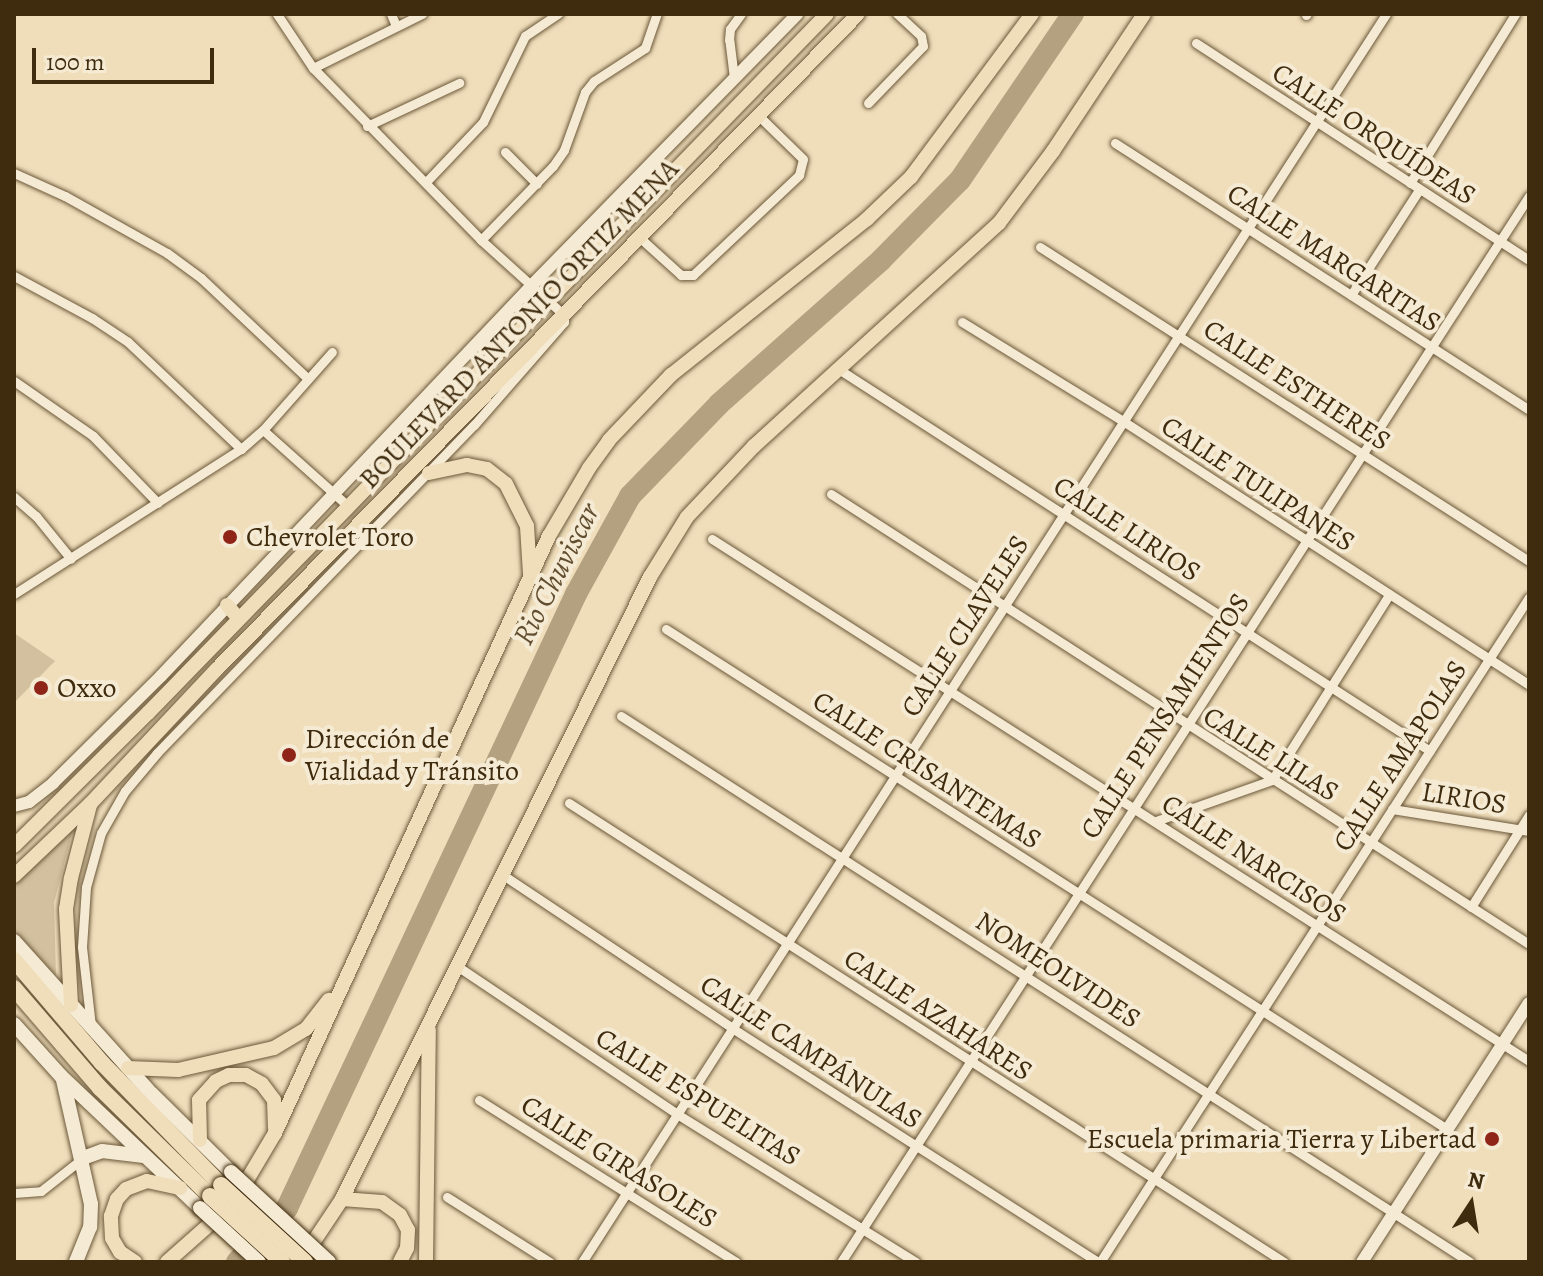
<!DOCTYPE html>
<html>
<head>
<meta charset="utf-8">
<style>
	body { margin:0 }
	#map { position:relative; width:1543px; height:1276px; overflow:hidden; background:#f0debb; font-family:Alegreya,serif }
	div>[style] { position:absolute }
	.green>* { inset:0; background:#d2c09e }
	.river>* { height:22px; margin:-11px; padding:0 11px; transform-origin:11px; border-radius:11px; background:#b4a180 }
	.roads { filter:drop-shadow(0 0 2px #6b5839) drop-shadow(0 0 2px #6b5839) }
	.minor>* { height:9px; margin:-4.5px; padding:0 4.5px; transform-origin:4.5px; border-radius:4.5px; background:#f5ead3 }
	.tertiary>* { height:12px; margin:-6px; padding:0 6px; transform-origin:6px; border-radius:6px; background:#f5ead3 }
	.secondary>* { height:14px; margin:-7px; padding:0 7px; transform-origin:7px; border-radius:7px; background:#f5ead3 }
	.primary>* { height:14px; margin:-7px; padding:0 7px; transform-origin:7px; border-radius:7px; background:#f0debb }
	.trunk>* { height:16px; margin:-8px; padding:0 8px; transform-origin:8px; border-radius:8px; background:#f0debb }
	.bridges { filter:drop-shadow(0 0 2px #3f2b0e) drop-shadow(0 0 2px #3f2b0e) }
	.secondary-bridge>* { height:14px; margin:-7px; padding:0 7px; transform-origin:7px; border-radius:7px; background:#f5ead3 }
	.trunk-bridge>* { height:16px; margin:-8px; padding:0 8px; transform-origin:8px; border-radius:8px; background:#f0debb }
	.dots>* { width:22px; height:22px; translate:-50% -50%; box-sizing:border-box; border:4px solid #f5ead3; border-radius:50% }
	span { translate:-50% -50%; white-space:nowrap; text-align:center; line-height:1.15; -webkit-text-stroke:8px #f5ead3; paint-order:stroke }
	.street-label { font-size:28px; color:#3f2b0e }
	.poi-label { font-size:28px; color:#3f2b0e }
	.left { translate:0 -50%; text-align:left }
	.right { translate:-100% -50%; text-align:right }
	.water-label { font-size:30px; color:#624e30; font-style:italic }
	.frame { position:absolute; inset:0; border:16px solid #3f2b0e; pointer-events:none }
	.north { position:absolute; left:1431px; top:1164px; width:80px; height:80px; -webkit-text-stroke:6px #f5ead3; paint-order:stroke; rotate:12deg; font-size:22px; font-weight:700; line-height:32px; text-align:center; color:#3f2b0e }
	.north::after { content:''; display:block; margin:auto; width:28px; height:36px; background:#3f2b0e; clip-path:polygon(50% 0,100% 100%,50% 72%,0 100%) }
	.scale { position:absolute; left:32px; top:48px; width:182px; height:36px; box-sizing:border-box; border:4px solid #3f2b0e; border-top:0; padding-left:10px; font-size:24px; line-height:28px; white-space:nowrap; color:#3f2b0e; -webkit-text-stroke:6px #f5ead3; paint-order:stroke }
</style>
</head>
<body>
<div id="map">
	<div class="green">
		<i style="clip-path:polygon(14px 633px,55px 661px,14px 703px)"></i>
		<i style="clip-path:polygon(75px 821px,54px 903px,56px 976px,14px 931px,14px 883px)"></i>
	</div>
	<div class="river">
		<i style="left:237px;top:1262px;width:74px;rotate:-47.2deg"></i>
		<i style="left:287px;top:1208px;width:679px;rotate:-64.79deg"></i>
		<i style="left:576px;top:594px;width:112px;rotate:-61.1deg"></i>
		<i style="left:630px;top:496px;width:128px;rotate:-45.9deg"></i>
		<i style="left:719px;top:404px;width:217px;rotate:-41.6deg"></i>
		<i style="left:881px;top:260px;width:112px;rotate:-45.4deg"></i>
		<i style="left:960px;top:180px;width:201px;rotate:-55.8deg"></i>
	</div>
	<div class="roads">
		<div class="minor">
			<i style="left:391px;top:14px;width:13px;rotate:67deg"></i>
			<i style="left:1306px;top:15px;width:1px;rotate:-45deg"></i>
			<i style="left:1196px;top:43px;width:397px;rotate:33.1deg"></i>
			<i style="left:313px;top:68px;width:122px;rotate:-26.4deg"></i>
			<i style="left:734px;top:78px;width:38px;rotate:-97deg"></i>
			<i style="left:729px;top:40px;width:11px;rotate:-85deg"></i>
			<i style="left:730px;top:29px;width:19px;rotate:-54deg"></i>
			<i style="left:868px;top:103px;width:79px;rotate:-46deg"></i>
			<i style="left:923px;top:46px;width:10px;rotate:-101deg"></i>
			<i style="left:921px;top:36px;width:33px;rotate:-137deg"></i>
			<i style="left:367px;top:126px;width:102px;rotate:-25.1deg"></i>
			<i style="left:1115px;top:143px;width:493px;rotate:32.8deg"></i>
			<i style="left:505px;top:152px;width:45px;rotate:45deg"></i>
			<i style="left:14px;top:173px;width:56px;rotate:24.3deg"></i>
			<i style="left:65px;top:196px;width:117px;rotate:29.2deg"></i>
			<i style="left:167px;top:253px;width:42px;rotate:36.3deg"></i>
			<i style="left:201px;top:278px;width:147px;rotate:43.3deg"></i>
			<i style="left:426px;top:182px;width:83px;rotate:-46.5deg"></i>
			<i style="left:483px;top:122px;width:96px;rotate:-64deg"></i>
			<i style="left:525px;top:36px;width:40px;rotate:-34deg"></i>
			<i style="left:1410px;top:183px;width:199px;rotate:-58.1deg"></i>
			<i style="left:639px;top:237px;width:57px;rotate:42.1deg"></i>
			<i style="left:681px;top:275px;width:12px"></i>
			<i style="left:693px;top:275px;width:146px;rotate:-43.3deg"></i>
			<i style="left:799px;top:175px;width:16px;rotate:-76deg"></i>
			<i style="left:803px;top:159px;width:62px;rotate:-135.7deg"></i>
			<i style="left:481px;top:240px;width:103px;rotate:-45.8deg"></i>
			<i style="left:553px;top:166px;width:19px;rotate:-55deg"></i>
			<i style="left:564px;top:150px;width:62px;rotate:-70.1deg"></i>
			<i style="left:585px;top:92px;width:14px;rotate:-51deg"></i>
			<i style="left:594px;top:81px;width:61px;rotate:-32.9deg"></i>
			<i style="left:645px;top:48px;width:36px;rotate:-71deg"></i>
			<i style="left:1040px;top:247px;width:581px;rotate:32.71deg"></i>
			<i style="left:14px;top:276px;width:89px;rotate:28.3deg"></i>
			<i style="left:92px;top:318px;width:43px;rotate:33.7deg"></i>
			<i style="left:128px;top:342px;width:156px;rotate:43.4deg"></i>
			<i style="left:1351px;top:295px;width:125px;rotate:-57.1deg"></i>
			<i style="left:962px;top:322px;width:189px;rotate:31.6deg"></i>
			<i style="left:1123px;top:421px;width:484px;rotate:33deg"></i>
			<i style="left:840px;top:370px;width:702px;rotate:32.85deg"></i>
			<i style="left:14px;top:381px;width:96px;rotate:34.8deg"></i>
			<i style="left:93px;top:436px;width:93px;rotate:45.9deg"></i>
			<i style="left:263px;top:430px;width:113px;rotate:41.8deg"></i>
			<i style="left:831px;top:494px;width:830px;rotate:32.81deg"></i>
			<i style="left:14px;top:497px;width:29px;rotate:41deg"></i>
			<i style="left:36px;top:516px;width:55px;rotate:50.9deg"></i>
			<i style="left:712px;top:539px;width:970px;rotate:32.58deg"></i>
			<i style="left:14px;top:594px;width:269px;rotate:-32.6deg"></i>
			<i style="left:241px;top:449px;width:29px;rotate:-41deg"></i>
			<i style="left:263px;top:430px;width:104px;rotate:-48.5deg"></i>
			<i style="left:666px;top:629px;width:927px;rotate:32.63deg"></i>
			<i style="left:621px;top:716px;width:1009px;rotate:32.75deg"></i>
			<i style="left:569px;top:803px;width:850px;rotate:32.7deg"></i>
			<i style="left:1392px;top:809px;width:139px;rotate:9.1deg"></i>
			<i style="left:1156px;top:821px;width:123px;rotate:-19.5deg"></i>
			<i style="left:1272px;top:780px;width:219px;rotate:-57.7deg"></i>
			<i style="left:503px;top:875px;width:275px;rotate:33.7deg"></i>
			<i style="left:732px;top:1028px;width:434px;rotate:32.6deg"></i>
			<i style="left:1471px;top:907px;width:109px;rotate:-57.8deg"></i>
			<i style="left:457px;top:966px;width:265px;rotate:33.9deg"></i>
			<i style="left:677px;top:1114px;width:281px;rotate:31.8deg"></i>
			<i style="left:91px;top:1026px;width:80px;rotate:-96.5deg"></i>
			<i style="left:82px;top:947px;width:60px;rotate:-86.2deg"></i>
			<i style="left:86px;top:887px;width:56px;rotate:-74.5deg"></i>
			<i style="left:101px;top:833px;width:48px;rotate:-60.3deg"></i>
			<i style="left:125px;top:791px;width:50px;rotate:-49.9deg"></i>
			<i style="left:157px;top:753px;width:456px;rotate:-46deg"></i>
			<i style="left:474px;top:425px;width:137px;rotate:-48.9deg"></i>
			<i style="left:564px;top:322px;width:7px;rotate:-90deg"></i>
			<i style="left:564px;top:315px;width:112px;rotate:-137.9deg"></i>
			<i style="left:481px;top:240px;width:240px;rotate:-134.3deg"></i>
			<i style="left:313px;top:68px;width:65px;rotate:-123.7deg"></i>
			<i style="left:479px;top:1100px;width:304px;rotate:32.2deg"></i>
			<i style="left:14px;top:1193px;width:27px;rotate:-4deg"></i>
			<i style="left:41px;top:1191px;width:53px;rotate:-38.2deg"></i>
			<i style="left:447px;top:1197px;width:122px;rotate:32.3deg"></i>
			<i style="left:582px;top:1262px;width:1485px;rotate:-57.21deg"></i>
			<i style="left:841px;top:1262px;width:1269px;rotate:-57.16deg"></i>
			<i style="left:1100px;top:1262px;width:791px;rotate:-57.17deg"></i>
		</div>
		<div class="tertiary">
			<i style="left:14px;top:806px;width:16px;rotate:-15deg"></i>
			<i style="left:29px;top:802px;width:31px;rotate:-38deg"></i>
			<i style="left:53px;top:783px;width:152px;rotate:-44.7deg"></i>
			<i style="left:161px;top:676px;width:539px;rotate:-46.5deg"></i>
			<i style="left:532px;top:285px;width:379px;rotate:-45.6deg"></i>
			<i style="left:1362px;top:1262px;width:308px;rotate:-57.2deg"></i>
		</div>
		<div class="secondary">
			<i style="left:14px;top:941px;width:206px;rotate:48deg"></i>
			<i style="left:152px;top:1094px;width:111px;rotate:44.6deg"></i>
			<i style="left:14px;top:1024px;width:70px;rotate:47.9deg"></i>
			<i style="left:61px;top:1076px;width:192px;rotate:43.5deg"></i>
			<i style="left:63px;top:1080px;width:127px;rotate:77.3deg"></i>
			<i style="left:91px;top:1204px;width:23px;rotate:92deg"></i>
			<i style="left:90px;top:1227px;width:38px;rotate:112deg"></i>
			<i style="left:83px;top:1158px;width:20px;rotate:-20deg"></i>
			<i style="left:102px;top:1151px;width:42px;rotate:6.8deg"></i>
		</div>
		<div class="primary">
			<i style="left:429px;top:473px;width:39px;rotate:-12deg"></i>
			<i style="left:467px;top:465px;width:20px;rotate:11deg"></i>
			<i style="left:487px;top:469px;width:24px;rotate:38deg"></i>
			<i style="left:506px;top:484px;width:47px;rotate:63.4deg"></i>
			<i style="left:527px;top:526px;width:48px;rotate:86.4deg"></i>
			<i style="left:227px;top:605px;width:18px;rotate:49deg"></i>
			<i style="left:14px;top:846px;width:189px;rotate:-44.8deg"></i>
			<i style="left:148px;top:713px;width:974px;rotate:-45.83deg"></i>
			<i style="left:14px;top:876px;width:106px;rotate:-43.5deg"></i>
			<i style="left:91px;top:803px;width:184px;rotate:-46.8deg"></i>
			<i style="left:217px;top:669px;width:916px;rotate:-45.62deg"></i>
			<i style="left:71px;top:1005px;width:96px;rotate:-93deg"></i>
			<i style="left:66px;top:909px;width:31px;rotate:-81deg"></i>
			<i style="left:71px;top:878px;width:75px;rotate:-75.4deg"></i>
			<i style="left:128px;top:1068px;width:50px;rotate:2.3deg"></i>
			<i style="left:178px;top:1070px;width:98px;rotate:-12.9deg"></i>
			<i style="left:274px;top:1048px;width:37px;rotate:-31deg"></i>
			<i style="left:306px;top:1029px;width:37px;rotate:-52deg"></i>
			<i style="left:200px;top:1140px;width:40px;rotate:-91.4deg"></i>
			<i style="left:199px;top:1100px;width:25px;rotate:-48deg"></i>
			<i style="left:216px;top:1081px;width:14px;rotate:-25deg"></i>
			<i style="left:229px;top:1075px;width:17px"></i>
			<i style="left:246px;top:1075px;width:18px;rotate:29deg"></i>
			<i style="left:262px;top:1084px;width:20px;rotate:53deg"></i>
			<i style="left:274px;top:1100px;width:28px;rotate:88deg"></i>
			<i style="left:240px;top:1192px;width:69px;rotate:-59.3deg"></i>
			<i style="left:275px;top:1133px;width:657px;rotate:-65.35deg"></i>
			<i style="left:549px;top:536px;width:79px;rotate:-59.5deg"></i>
			<i style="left:589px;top:468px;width:34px;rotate:-54deg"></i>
			<i style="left:609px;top:440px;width:90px;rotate:-46.4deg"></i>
			<i style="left:671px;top:375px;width:251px;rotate:-38.5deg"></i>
			<i style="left:867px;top:219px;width:61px;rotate:-43.7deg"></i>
			<i style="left:911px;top:177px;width:203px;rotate:-53.4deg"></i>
			<i style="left:342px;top:1199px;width:40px;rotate:4.3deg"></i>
			<i style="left:382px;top:1202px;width:22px;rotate:36deg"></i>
			<i style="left:400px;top:1215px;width:17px;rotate:62deg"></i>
			<i style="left:408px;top:1230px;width:18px;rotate:93deg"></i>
			<i style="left:407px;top:1248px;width:16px;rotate:117deg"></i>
			<i style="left:135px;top:1262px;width:18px;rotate:-146deg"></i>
			<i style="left:120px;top:1252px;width:16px;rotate:-120deg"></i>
			<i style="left:112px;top:1238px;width:22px;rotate:-93deg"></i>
			<i style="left:111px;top:1216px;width:18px;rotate:-71deg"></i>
			<i style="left:117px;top:1199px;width:13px;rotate:-48deg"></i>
			<i style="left:126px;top:1189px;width:22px;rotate:-21deg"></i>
			<i style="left:147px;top:1181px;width:34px;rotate:12deg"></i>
			<i style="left:167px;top:1262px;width:72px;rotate:-41.6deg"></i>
			<i style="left:300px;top:1262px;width:76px;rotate:-56.3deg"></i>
			<i style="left:342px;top:1199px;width:694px;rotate:-63.66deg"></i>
			<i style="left:650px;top:577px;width:70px;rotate:-58.3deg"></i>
			<i style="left:687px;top:517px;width:98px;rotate:-46.7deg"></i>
			<i style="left:754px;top:446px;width:331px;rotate:-42.3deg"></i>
			<i style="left:999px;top:223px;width:90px;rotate:-53.1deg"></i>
			<i style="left:1053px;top:151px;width:164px;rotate:-56.4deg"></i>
			<i style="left:426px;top:1262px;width:232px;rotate:-89.3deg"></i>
		</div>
		<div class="trunk">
			<i style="left:14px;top:960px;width:135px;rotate:49.5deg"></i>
			<i style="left:102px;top:1063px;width:170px;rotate:45.7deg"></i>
			<i style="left:14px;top:988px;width:132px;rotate:49.3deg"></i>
			<i style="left:100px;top:1088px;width:154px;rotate:44.5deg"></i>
		</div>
	</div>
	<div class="bridges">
		<div class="secondary-bridge">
			<i style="left:231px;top:1172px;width:133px;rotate:42.6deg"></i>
			<i style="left:200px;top:1208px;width:80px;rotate:42.5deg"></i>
		</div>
		<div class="trunk-bridge">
			<i style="left:221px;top:1185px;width:114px;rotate:42.5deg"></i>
			<i style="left:210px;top:1196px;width:98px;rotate:42.5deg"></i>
		</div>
	</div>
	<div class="dots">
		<i style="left:230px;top:537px;background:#8f2418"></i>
		<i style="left:41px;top:688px;background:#8f2418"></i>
		<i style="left:289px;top:755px;background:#8f2418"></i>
		<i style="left:1492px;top:1139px;background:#8f2418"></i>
	</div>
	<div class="street-label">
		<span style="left:1374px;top:134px;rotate:33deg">CALLE ORQUÍDEAS</span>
		<span style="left:1334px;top:258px;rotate:33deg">CALLE MARGARITAS</span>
		<span style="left:519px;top:324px;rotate:-46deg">BOULEVARD ANTONIO ORTIZ MENA</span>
		<span style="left:1297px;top:385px;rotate:33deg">CALLE ESTHERES</span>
		<span style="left:1258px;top:484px;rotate:33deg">CALLE TULIPANES</span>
		<span style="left:1127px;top:529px;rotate:33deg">CALLE LIRIOS</span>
		<span style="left:965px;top:626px;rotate:-57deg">CALLE CLAVELES</span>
		<span style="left:1165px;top:716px;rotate:-57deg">CALLE PENSAMIENTOS</span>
		<span style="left:1271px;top:754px;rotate:32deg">CALLE LILAS</span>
		<span style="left:1400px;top:756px;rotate:-57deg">CALLE AMAPOLAS</span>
		<span style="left:927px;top:770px;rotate:33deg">CALLE CRISANTEMAS</span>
		<span style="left:1464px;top:798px;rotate:9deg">LIRIOS</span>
		<span style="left:1254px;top:859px;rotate:33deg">CALLE NARCISOS</span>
		<span style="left:1058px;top:970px;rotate:33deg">NOMEOLVIDES</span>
		<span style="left:938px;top:1015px;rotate:33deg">CALLE AZAHARES</span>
		<span style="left:811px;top:1052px;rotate:33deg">CALLE CAMPÁNULAS</span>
		<span style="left:698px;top:1097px;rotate:32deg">CALLE ESPUELITAS</span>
		<span style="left:619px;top:1162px;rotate:32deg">CALLE GIRASOLES</span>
	</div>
	<div class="poi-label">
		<span class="left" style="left:246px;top:537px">Chevrolet Toro</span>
		<span class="left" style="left:57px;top:688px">Oxxo</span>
		<span class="left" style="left:305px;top:755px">Dirección de<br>Vialidad y Tránsito</span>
		<span class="right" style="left:1476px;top:1139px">Escuela primaria Tierra y Libertad</span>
	</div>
	<div class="water-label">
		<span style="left:556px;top:574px;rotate:-63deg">Rio Chuviscar</span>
	</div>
	<div class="frame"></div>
	<div class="north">N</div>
	<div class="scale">100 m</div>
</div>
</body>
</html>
